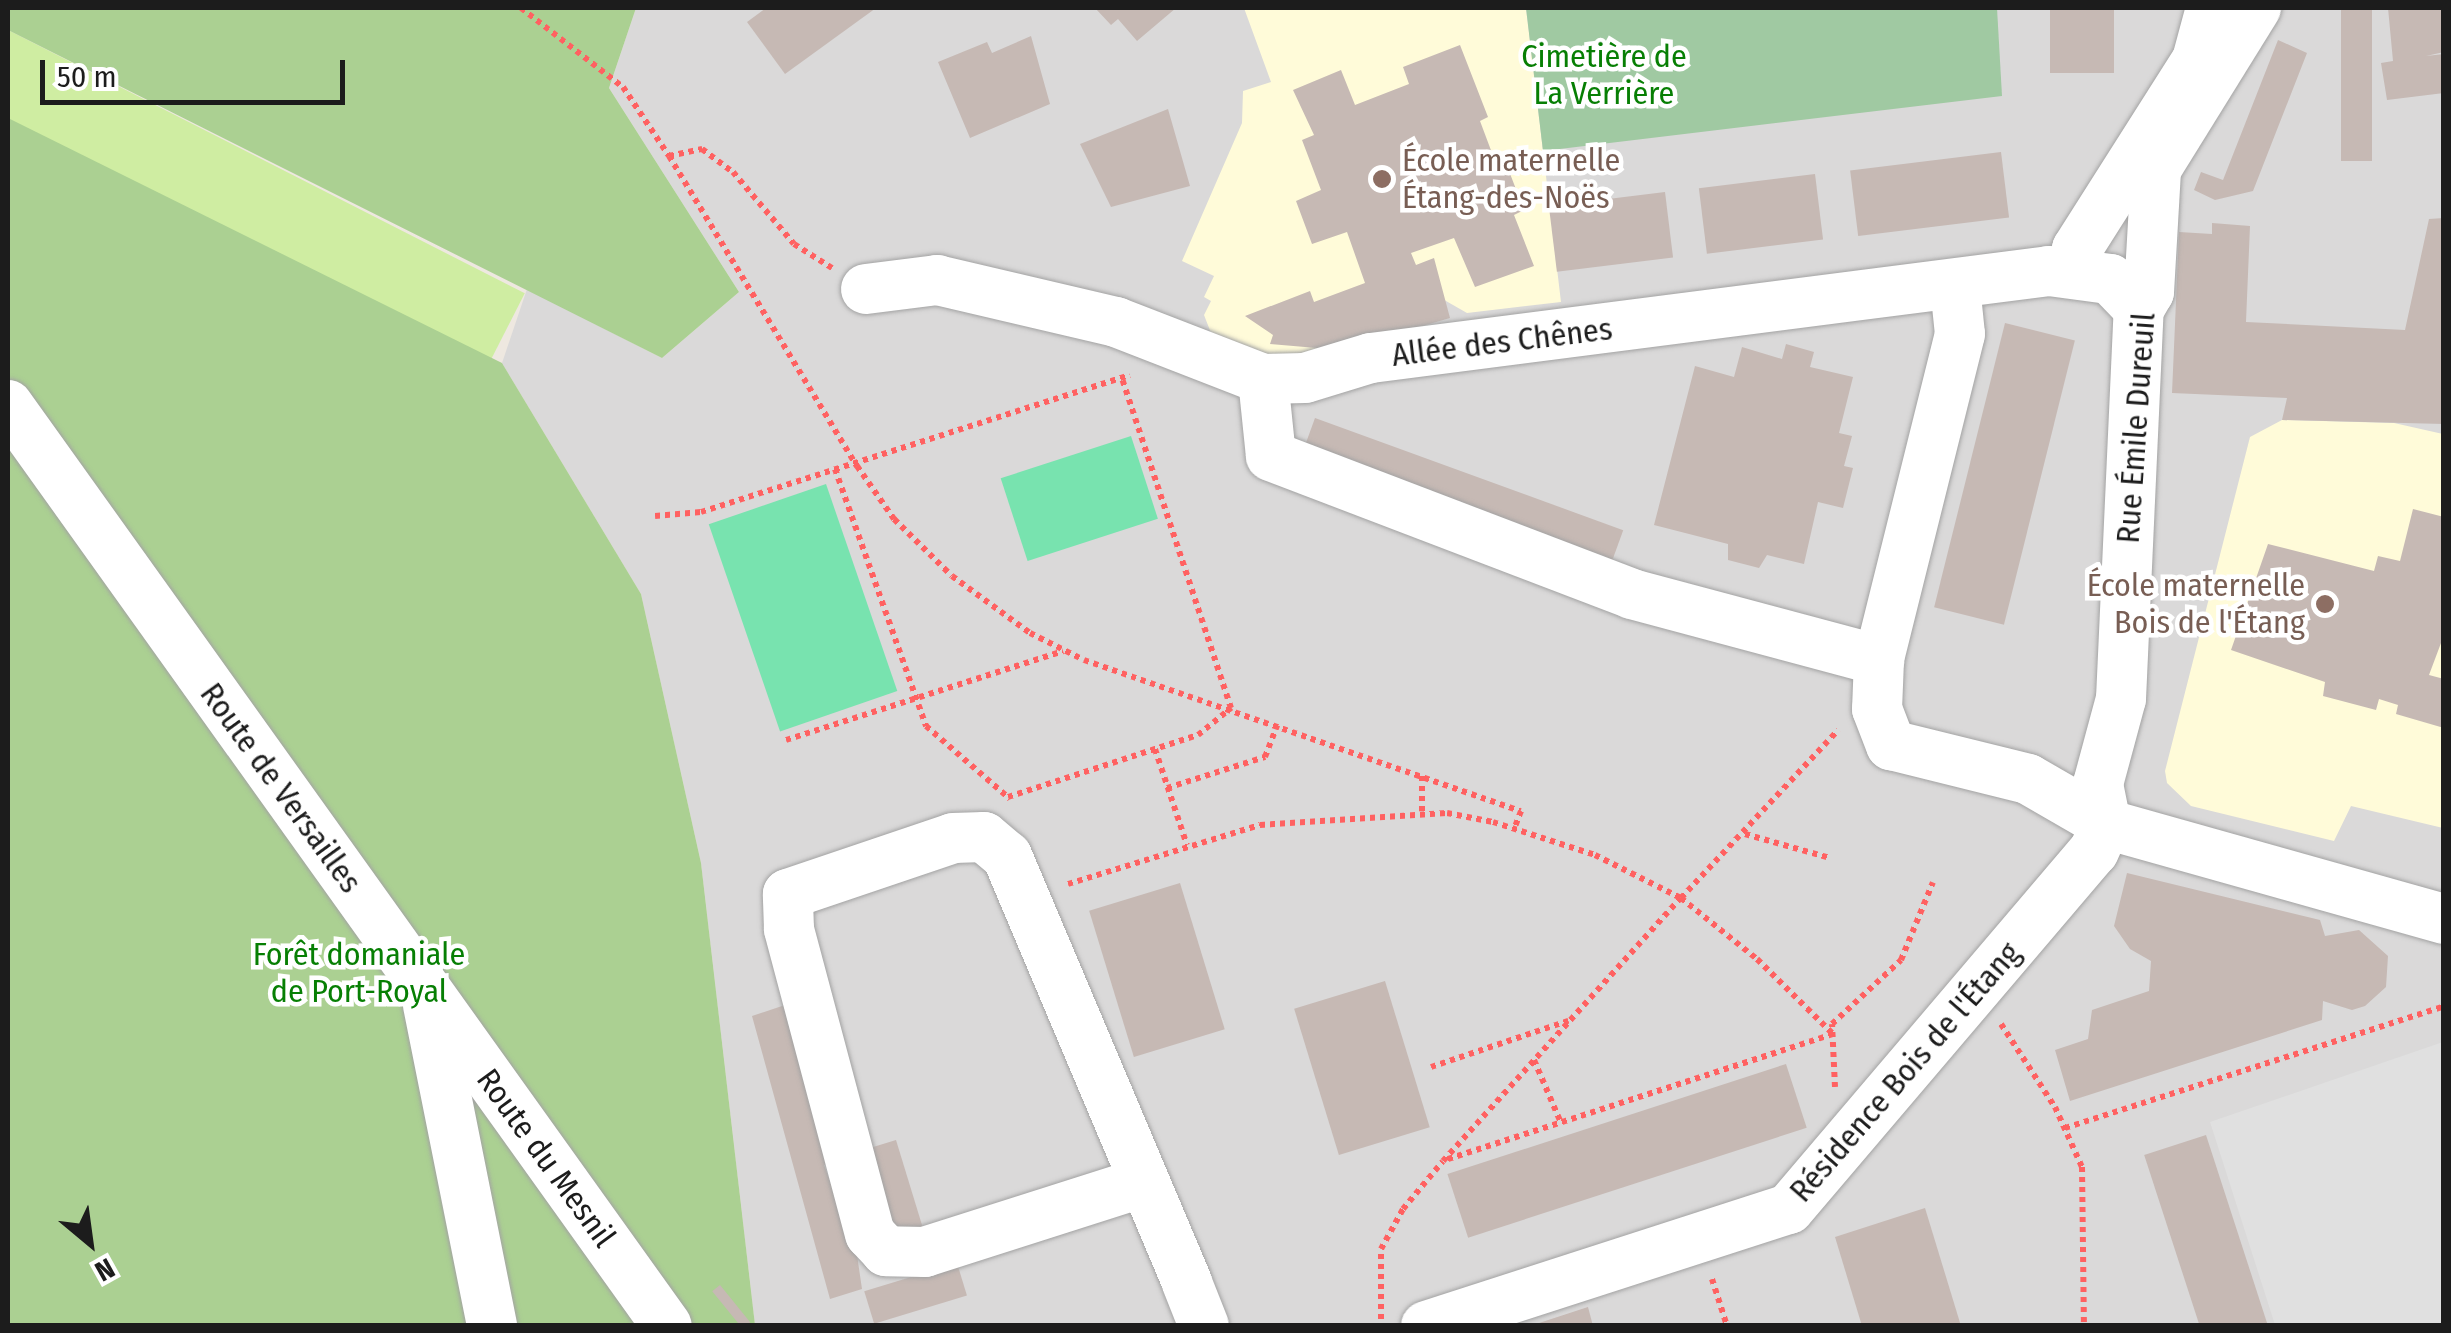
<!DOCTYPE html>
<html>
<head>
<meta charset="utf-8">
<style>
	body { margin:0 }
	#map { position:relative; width:2451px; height:1333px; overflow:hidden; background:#eee8e0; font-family:"Fira Sans Condensed",sans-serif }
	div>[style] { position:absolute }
	.residential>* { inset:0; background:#dad9d9 }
	.education>* { inset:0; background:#fffbd9 }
	.grass>* { inset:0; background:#cfeda2; transform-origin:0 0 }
	.forest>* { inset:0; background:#abd092 }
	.cemetery>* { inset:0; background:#a0c9a2 }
	.pitch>* { inset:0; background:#78e3af; transform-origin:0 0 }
	.parking>* { inset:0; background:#e0e0e0 }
	.building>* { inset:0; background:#c6b9b4; transform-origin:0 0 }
	.path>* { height:6px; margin-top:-3px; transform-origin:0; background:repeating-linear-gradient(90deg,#ff6161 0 5px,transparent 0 10px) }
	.roads { filter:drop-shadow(0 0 2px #a3a3a3) drop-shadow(0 0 2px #a3a3a3) }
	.minor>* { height:50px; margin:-25px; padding:0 25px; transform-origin:25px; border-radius:25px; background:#fff }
	.dots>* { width:28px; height:28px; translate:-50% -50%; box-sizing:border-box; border:5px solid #fff; border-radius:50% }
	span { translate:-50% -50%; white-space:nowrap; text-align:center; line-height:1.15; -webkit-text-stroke:9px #fff; paint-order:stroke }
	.park-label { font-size:32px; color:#077f04 }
	.education-label { font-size:32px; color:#785e54 }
	.left { translate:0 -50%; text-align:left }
	.right { translate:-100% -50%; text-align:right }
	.street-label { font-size:32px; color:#1c1c1c }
	.frame { position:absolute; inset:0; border:10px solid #1c1c1c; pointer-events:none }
	.north { position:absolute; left:40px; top:1193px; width:100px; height:100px; -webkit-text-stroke:8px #fff; paint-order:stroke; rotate:151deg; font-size:28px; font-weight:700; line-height:40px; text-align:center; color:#1c1c1c }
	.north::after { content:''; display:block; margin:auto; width:35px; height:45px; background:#1c1c1c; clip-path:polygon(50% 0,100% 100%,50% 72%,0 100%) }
	.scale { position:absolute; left:40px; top:60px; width:305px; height:45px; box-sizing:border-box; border:5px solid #1c1c1c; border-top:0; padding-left:12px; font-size:30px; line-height:35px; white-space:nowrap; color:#1c1c1c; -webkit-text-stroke:8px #fff; paint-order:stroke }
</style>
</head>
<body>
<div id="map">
	<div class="residential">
		<i style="clip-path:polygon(636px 8px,2443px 8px,2443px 1325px,755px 1325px,701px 863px,641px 594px,502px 363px,527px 289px,662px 358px,739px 292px,609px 88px)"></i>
	</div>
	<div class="education">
		<i style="clip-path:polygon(1244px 8px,1526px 8px,1561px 302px,1467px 313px,1439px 297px,1413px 317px,1282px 361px,1211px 333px,1204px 315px,1211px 301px,1204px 297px,1214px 276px,1182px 261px,1242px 123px,1243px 91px,1271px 82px)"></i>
		<i style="clip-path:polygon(2282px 420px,2394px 423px,2443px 434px,2443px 828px,2351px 806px,2334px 841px,2191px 806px,2167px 783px,2165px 771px,2250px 437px)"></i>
	</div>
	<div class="grass">
		<i style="left:8px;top:30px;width:580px;height:88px;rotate:27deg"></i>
	</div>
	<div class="forest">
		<i style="clip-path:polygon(8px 8px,636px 8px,609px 88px,739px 292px,662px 358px,8px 30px)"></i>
		<i style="clip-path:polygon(8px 118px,502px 363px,641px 594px,701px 863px,755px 1325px,8px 1325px)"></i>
	</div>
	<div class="cemetery">
		<i style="clip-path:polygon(1526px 8px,1997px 8px,2002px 96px,1543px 151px)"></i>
	</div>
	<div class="pitch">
		<i style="left:1131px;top:436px;width:87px;height:137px;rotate:72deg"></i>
		<i style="left:826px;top:484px;width:219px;height:124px;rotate:71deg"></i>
	</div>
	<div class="parking">
		<i style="clip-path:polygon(2443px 1042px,2443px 1325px,2275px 1325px,2210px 1122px)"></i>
	</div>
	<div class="building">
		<i style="clip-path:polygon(766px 8px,876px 8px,785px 74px,747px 22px)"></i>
		<i style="clip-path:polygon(1095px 8px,1176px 8px,1137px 41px,1118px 19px,1111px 25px)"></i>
		<i style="left:2050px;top:8px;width:64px;height:65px"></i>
		<i style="left:2341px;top:8px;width:31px;height:153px"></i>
		<i style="clip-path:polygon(2388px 8px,2444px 8px,2444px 52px,2426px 56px,2444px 54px,2444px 93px,2387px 100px,2381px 63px,2393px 61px)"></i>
		<i style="clip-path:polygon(1031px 36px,1050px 104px,970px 138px,938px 62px,987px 42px,992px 53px)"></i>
		<i style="clip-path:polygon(2278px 40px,2307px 53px,2253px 191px,2215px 200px,2194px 190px,2201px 172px,2223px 180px)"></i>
		<i style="clip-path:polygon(1460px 45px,1488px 117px,1480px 121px,1495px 161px,1504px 158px,1524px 210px,1514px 215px,1534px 266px,1475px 287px,1454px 238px,1411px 253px,1416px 265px,1434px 258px,1450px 318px,1340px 350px,1270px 344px,1273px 335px,1245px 316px,1310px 291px,1314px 302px,1365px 283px,1347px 232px,1312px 244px,1296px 201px,1321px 190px,1302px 140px,1314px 135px,1293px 90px,1341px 70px,1355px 105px,1409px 84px,1403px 67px)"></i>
		<i style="clip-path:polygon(1168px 109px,1190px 186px,1111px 207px,1080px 144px)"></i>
		<i style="left:2001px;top:152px;width:66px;height:152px;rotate:83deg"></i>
		<i style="left:1815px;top:174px;width:66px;height:117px;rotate:83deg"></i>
		<i style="left:1665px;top:192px;width:66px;height:117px;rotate:83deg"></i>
		<i style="clip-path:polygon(2444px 218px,2444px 424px,2282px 420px,2287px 398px,2172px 393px,2179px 232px,2212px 234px,2212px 223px,2250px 226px,2246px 322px,2405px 330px,2429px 219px)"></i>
		<i style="left:2005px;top:323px;width:72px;height:293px;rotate:14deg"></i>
		<i style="clip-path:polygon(1786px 344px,1814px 352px,1810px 367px,1853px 377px,1839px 433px,1852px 436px,1844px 466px,1853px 468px,1843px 508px,1818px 502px,1804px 564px,1767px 555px,1759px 568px,1728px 560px,1728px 544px,1654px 525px,1695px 366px,1734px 377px,1742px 347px,1782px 359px)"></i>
		<i style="left:1315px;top:418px;width:328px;height:34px;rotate:20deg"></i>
		<i style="clip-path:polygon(2413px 509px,2444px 517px,2444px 635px,2429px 675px,2444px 679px,2444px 728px,2396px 714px,2398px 705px,2379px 699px,2376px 710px,2323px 696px,2325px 682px,2231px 650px,2268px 544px,2374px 571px,2378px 556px,2400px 561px)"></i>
		<i style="clip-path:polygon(2127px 873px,2320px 920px,2325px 936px,2359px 930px,2388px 956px,2386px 987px,2365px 1006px,2352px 1010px,2323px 1001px,2322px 1020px,2070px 1101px,2055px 1050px,2088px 1039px,2092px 1010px,2149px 991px,2151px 961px,2130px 949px,2114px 926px)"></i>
		<i style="left:1180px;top:883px;width:153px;height:95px;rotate:73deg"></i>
		<i style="left:1385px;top:981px;width:153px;height:95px;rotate:73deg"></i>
		<i style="clip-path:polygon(785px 1005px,832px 1163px,824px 1165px,857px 1255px,862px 1289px,830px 1299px,752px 1016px)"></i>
		<i style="left:1786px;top:1064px;width:67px;height:356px;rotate:72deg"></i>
		<i style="left:2206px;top:1135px;width:201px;height:65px;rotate:72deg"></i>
		<i style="left:896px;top:1140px;width:97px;height:34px;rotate:73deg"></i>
		<i style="clip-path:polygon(1925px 1208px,1961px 1326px,1862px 1326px,1835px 1237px)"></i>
		<i style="left:957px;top:1263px;width:34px;height:97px;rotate:73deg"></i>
		<i style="left:720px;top:1285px;width:48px;height:10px;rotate:51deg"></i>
		<i style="clip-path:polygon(1588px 1307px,1593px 1326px,1533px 1326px,1533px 1325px)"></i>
	</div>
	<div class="path">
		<i style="left:521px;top:8px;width:129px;rotate:37.8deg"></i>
		<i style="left:623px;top:87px;width:83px;rotate:56.3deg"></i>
		<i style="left:669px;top:156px;width:34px;rotate:-12deg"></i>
		<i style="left:702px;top:149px;width:39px;rotate:37deg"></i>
		<i style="left:733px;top:172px;width:94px;rotate:49.7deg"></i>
		<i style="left:794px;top:244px;width:45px;rotate:32.3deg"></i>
		<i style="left:669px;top:156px;width:363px;rotate:58.8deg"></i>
		<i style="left:857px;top:466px;width:65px;rotate:55.1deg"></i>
		<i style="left:894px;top:519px;width:81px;rotate:44.5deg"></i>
		<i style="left:952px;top:576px;width:97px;rotate:36.2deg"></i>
		<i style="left:1030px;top:633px;width:60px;rotate:26.6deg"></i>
		<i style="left:1084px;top:660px;width:462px;rotate:19.1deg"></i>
		<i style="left:1521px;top:811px;width:19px;rotate:111deg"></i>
		<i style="left:835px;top:469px;width:273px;rotate:70.5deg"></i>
		<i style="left:926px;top:726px;width:111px;rotate:41deg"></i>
		<i style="left:655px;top:516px;width:46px;rotate:-5deg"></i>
		<i style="left:701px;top:512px;width:450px;rotate:-17.7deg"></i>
		<i style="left:786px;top:740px;width:291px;rotate:-17.8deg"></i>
		<i style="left:1155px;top:749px;width:101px;rotate:71.6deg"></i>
		<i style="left:1422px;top:776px;width:38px;rotate:90deg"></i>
		<i style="left:1167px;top:788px;width:103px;rotate:-17.6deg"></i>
		<i style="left:1265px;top:757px;width:34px;rotate:-69deg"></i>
		<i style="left:1008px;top:797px;width:200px;rotate:-18.1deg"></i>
		<i style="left:1198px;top:735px;width:43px;rotate:-39.3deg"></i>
		<i style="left:1231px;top:708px;width:348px;rotate:-108.3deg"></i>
		<i style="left:1745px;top:834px;width:88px;rotate:15.8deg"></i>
		<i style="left:1068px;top:884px;width:201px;rotate:-17.1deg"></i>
		<i style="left:1260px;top:825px;width:187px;rotate:-3.7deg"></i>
		<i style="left:1447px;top:813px;width:47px;rotate:11.1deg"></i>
		<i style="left:1493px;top:822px;width:107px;rotate:17.9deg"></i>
		<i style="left:1595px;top:855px;width:96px;rotate:26.6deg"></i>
		<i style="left:1681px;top:898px;width:97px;rotate:38.8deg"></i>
		<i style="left:1757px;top:959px;width:107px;rotate:44.6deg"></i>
		<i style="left:1833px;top:1034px;width:410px;rotate:162deg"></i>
		<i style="left:1443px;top:1161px;width:355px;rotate:-47.9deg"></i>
		<i style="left:1681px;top:898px;width:230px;rotate:-46.9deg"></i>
		<i style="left:2001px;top:1024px;width:99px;rotate:57deg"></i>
		<i style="left:2055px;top:1107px;width:66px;rotate:65.8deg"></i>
		<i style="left:2082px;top:1167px;width:159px;rotate:89.3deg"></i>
		<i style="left:1534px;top:1060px;width:69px;rotate:66.8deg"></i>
		<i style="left:1431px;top:1067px;width:145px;rotate:-18.6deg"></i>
		<i style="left:1835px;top:1087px;width:63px;rotate:-92.7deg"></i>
		<i style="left:1832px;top:1024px;width:94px;rotate:-42.8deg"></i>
		<i style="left:1901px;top:960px;width:84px;rotate:-67.7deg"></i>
		<i style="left:2065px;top:1128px;width:398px;rotate:-17.8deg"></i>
		<i style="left:1712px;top:1279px;width:49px;rotate:72.3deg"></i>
		<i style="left:1381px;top:1319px;width:70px;rotate:-90deg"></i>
		<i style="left:1381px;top:1249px;width:46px;rotate:-61.2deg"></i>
		<i style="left:1403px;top:1209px;width:62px;rotate:-50.2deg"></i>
	</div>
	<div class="roads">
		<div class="minor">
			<i style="left:2078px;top:270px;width:21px;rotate:-93deg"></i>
			<i style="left:2077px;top:249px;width:224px;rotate:-57.6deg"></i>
			<i style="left:2197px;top:60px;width:54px;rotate:-74.9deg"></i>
			<i style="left:1955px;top:286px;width:48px;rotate:84.1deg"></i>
			<i style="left:1960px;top:334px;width:336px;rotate:104deg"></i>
			<i style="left:1879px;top:660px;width:49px;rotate:92.3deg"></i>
			<i style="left:1877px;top:709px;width:39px;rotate:69deg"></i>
			<i style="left:1891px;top:745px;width:141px;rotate:13.9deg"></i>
			<i style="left:2028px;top:779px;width:90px;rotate:30deg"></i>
			<i style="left:2106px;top:824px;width:351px;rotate:15.7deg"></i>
			<i style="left:866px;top:289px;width:72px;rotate:-7.2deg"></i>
			<i style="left:937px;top:280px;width:184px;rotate:13.2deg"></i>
			<i style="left:1116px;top:322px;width:158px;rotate:21.2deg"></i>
			<i style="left:1263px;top:379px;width:42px;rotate:-1.4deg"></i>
			<i style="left:1305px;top:378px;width:69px;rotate:-16.9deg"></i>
			<i style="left:1371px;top:358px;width:684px;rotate:-7.31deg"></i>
			<i style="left:2049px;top:271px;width:62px;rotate:7.5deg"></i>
			<i style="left:2110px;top:279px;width:42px;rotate:46deg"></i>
			<i style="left:1263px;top:379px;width:77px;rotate:84.1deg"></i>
			<i style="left:1271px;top:456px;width:386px;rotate:20.9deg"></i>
			<i style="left:1632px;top:594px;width:256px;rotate:15deg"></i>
			<i style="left:8px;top:405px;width:1132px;rotate:54.42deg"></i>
			<i style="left:2106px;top:824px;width:41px;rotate:-101.3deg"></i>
			<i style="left:2098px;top:784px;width:88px;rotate:-74.9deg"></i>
			<i style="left:2121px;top:699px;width:390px;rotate:-87.4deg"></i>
			<i style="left:2139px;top:309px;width:20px;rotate:-60deg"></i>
			<i style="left:2149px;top:292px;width:123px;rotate:-86.7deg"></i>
			<i style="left:2156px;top:169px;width:190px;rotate:-58.2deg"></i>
			<i style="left:428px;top:1005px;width:327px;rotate:78.7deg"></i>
			<i style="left:1144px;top:1182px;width:230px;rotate:162.3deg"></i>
			<i style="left:925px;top:1252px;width:39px;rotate:-179deg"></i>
			<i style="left:886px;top:1251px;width:23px;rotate:-133deg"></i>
			<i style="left:870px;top:1234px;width:316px;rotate:-104.9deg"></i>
			<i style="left:789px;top:929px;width:35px;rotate:-92deg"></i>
			<i style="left:788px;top:894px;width:174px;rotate:-18.7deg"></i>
			<i style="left:953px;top:838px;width:31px;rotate:-2deg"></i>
			<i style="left:984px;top:837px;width:30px;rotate:40deg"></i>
			<i style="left:1007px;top:856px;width:463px;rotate:67.1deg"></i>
			<i style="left:1187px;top:1283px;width:46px;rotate:68.4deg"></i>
			<i style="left:1426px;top:1326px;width:381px;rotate:-17.9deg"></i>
			<i style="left:1789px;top:1209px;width:470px;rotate:-49.6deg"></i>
			<i style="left:2094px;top:851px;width:30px;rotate:-66deg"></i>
		</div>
	</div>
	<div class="dots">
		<i style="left:1382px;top:179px;background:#8d6e63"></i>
		<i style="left:2325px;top:604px;background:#8d6e63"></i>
	</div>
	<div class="park-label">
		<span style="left:1604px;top:75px">Cimetière de<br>La Verrière</span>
		<span style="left:359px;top:973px">Forêt domaniale<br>de Port-Royal</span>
	</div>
	<div class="education-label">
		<span class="left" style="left:1402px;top:179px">École maternelle<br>Étang-des-Noës</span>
		<span class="right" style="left:2305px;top:604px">École maternelle<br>Bois de l'Étang</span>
	</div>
	<div class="street-label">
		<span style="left:1502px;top:342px;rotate:-7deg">Allée des Chênes</span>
		<span style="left:2136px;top:428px;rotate:-86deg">Rue Émile Dureuil</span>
		<span style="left:281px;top:788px;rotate:54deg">Route de Versailles</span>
		<span style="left:1905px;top:1072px;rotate:-49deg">Résidence Bois de l'Étang</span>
		<span style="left:546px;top:1158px;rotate:54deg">Route du Mesnil</span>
	</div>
	<div class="frame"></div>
	<div class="north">N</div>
	<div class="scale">50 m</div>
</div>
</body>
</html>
